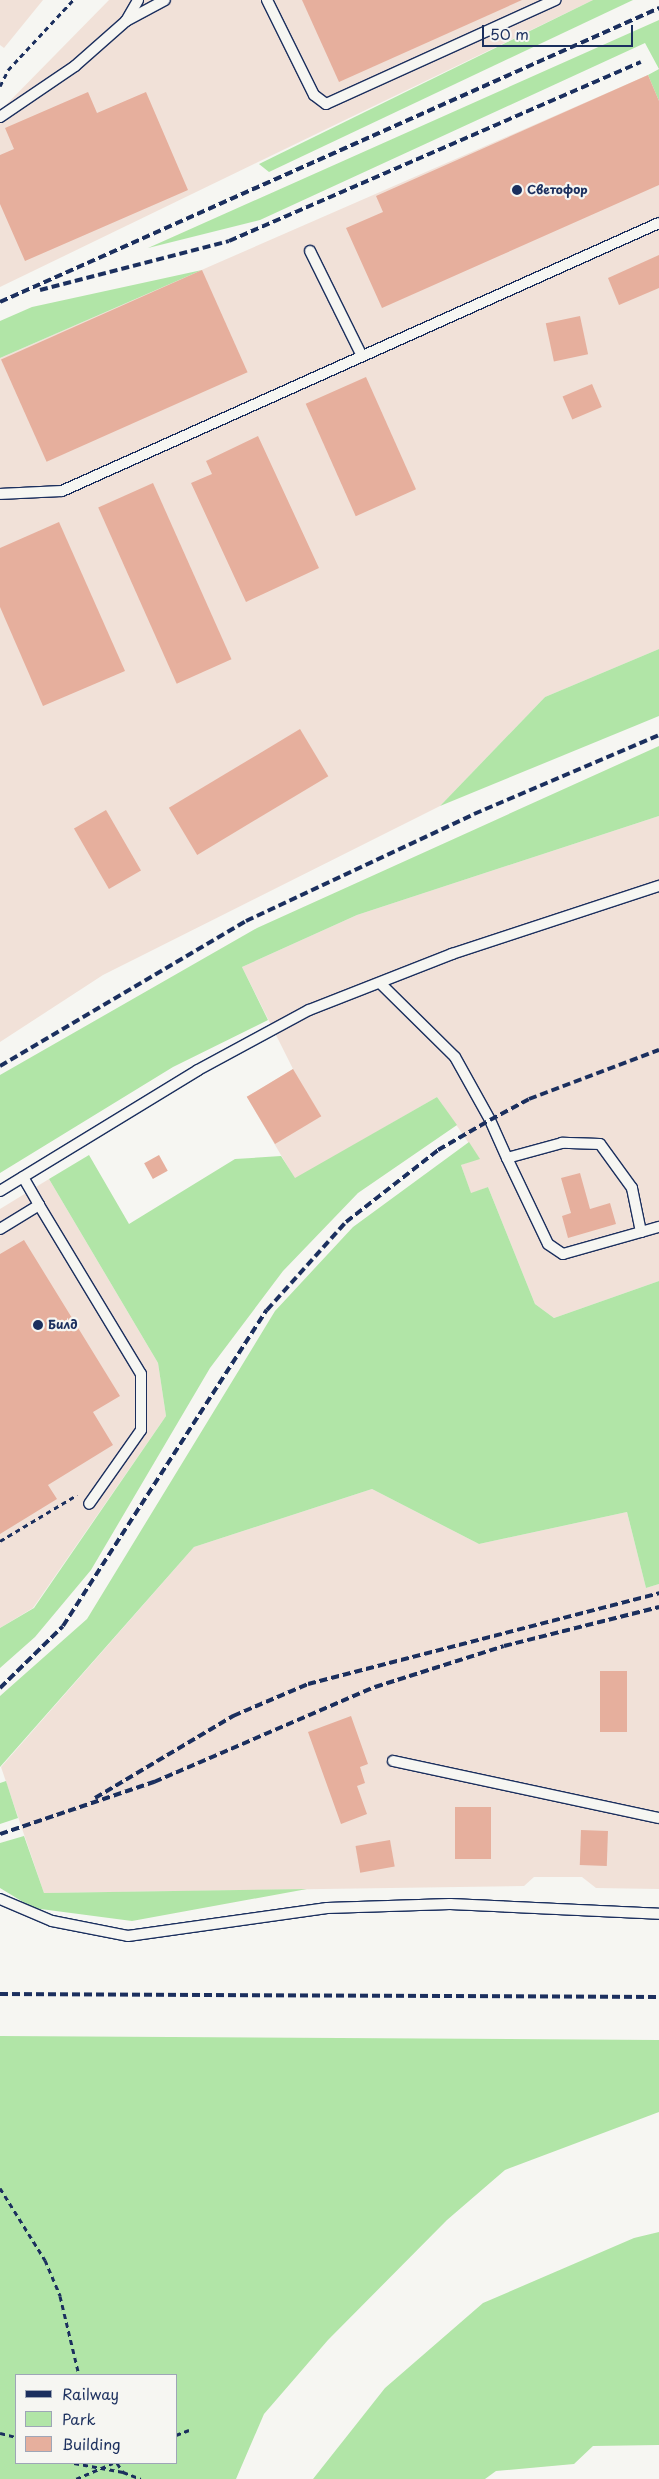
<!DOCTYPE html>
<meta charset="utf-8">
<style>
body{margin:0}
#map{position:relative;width:659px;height:2479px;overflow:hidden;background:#f6f6f2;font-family:"Playpen Sans",sans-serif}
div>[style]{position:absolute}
.built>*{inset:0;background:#f1e1d8}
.green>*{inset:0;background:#b1e5a7}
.building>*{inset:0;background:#e6af9d;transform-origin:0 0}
.path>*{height:3px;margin-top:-1.5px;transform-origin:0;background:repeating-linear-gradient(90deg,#1b2f5e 0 5px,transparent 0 9px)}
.roads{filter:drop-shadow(1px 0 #1b2f5e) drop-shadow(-1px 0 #1b2f5e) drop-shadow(0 1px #1b2f5e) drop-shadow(0 -1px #1b2f5e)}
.lane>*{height:10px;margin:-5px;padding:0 5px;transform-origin:5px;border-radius:5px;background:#f6f6f2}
.rail>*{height:4px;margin-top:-2px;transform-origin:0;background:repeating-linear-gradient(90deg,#1b2f5e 0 8px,transparent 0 12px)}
.dots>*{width:14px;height:14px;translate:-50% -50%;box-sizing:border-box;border:2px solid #f6f6f2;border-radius:50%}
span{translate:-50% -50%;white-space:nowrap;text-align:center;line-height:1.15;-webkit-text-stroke:4.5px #f6f6f2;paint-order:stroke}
.poi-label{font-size:12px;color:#1b2f5e;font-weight:700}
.left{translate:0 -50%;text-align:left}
.legend{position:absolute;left:15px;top:2374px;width:162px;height:90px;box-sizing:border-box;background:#f6f6f2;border:1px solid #9ea6b7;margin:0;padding:6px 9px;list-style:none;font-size:15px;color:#1b2f5e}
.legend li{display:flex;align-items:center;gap:10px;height:25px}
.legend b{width:25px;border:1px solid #9ea6b7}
.scale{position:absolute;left:482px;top:25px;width:151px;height:22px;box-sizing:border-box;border:2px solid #1b2f5e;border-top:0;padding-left:6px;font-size:15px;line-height:18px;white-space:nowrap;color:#1b2f5e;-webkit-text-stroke:4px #f6f6f2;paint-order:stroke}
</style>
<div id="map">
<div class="built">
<i style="clip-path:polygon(0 0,43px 0,4px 48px,0 45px)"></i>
<i style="clip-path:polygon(109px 0,593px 0,0 287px,0 111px)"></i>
<i style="clip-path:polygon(648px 75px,659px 101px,659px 649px,545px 697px,440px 806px,103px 975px,0 1042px,0 358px)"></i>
<i style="clip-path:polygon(659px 816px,659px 1281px,554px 1318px,535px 1304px,488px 1187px,471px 1194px,461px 1165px,479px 1158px,437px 1097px,295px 1179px,247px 1097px,293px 1069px,242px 967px,357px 915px)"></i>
<i style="clip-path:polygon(49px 1179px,158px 1363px,166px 1416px,33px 1608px,0 1628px,0 1209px)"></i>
<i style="clip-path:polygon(372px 1489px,479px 1544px,627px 1512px,646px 1588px,659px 1584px,659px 1889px,596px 1888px,582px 1877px,534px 1877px,524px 1886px,44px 1893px,1px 1767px,194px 1547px)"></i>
</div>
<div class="green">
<i style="clip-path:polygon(593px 0,633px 0,269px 172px,259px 164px)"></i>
<i style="clip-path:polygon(659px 20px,659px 101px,648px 75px,659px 69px,645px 43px,260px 220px,148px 248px)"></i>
<i style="clip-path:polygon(202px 270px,0 358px,0 321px,32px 307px)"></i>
<i style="clip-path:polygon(659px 649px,659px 716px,440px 806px,545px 697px)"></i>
<i style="clip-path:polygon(659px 746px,659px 816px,357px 915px,242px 967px,268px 1020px,173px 1067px,0 1173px,0 1075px,257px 928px)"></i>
<i style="clip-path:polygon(437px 1097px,457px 1125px,358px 1193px,283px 1271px,210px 1368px,91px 1570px,35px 1637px,0 1668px,0 1628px,34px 1608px,166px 1416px,158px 1363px,49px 1179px,89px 1155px,129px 1224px,235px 1159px,281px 1156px,295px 1178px)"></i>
<i style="clip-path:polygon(469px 1142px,480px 1159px,461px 1165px,471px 1193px,488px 1187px,535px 1304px,554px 1318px,659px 1281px,659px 1584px,646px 1588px,627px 1512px,479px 1544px,372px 1489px,194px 1547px,0 1767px,0 1696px,87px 1619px,275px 1311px,353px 1227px)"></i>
<i style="clip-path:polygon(6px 1781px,18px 1818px,0 1824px,0 1783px)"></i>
<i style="clip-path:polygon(24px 1836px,44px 1893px,307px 1889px,132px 1921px,33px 1908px,0 1888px,0 1843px)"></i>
<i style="clip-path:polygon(evenodd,0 2036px,659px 2040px,659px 2112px,505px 2170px,447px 2220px,328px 2340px,264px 2414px,236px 2479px,0 2479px,0 2036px,176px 2375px,176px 2463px,16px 2463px,16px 2375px,176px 2375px)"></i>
<i style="clip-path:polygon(659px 2232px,659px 2445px,593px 2446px,574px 2464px,496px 2471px,485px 2479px,313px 2479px,385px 2388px,483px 2303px,634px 2238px)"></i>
</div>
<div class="building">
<i style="clip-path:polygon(302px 0,522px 0,339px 82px)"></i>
<i style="clip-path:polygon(648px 75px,659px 101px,659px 185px,382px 308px,346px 228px,383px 212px,376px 196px)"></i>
<i style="clip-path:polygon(88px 92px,97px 113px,146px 92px,188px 190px,25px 261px,0 204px,0 155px,14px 149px,5px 128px)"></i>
<i style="clip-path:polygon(659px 255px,659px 288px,619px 305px,608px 278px)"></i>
<i style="left:202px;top:270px;width:112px;height:220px;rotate:66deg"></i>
<i style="left:580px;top:316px;width:39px;height:35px;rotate:78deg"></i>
<i style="left:366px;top:377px;width:123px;height:66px;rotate:66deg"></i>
<i style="left:592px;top:384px;width:25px;height:32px;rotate:67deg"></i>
<i style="clip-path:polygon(258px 436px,319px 568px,246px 602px,191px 483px,212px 474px,206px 461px)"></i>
<i style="left:153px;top:483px;width:193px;height:60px;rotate:66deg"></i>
<i style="clip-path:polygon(59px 522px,125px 671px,43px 706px,0 607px,0 548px)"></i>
<i style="left:300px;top:729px;width:55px;height:153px;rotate:59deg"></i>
<i style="left:106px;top:810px;width:70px;height:37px;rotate:60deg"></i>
<i style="left:293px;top:1069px;width:55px;height:54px;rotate:59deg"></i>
<i style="left:159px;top:1155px;width:18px;height:17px;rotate:61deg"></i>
<i style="clip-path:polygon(580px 1173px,590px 1209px,610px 1203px,616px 1224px,568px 1238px,562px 1216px,571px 1213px,561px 1178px)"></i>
<i style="clip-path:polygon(24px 1240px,120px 1396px,93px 1412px,113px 1445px,48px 1485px,57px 1499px,0 1534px,0 1254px)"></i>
<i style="left:600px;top:1671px;width:27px;height:61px"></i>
<i style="clip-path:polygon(351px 1716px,368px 1764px,360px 1767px,365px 1783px,357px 1786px,367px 1814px,341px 1824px,308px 1732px)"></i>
<i style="left:455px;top:1807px;width:36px;height:52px"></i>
<i style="left:581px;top:1830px;width:27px;height:35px;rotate:2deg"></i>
<i style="left:390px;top:1840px;width:27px;height:35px;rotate:80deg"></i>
</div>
<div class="path">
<i style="left:0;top:86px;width:18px;rotate:-63deg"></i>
<i style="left:8px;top:70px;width:96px;rotate:-47.1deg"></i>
<i style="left:0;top:1541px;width:90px;rotate:-30.9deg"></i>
<i style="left:0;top:2188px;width:85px;rotate:58deg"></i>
<i style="left:45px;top:2260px;width:39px;rotate:67deg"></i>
<i style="left:60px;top:2296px;width:81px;rotate:76.5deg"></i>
<i style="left:0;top:2433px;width:16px;rotate:14deg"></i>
<i style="left:176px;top:2435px;width:14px;rotate:-21deg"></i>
<i style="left:74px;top:2463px;width:50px;rotate:10.4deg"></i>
<i style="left:117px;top:2463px;width:11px;rotate:56deg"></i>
<i style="left:123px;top:2472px;width:19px;rotate:21deg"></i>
<i style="left:76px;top:2479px;width:40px;rotate:-23.4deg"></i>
</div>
<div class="roads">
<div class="lane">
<i style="left:267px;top:0;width:106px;rotate:63.7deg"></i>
<i style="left:314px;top:95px;width:15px;rotate:37deg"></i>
<i style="left:326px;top:104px;width:252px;rotate:-24.4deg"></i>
<i style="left:126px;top:21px;width:44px;rotate:-28.3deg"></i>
<i style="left:0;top:117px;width:91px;rotate:-34.2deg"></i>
<i style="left:75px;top:66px;width:68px;rotate:-41.4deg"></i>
<i style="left:126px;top:21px;width:24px;rotate:-60deg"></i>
<i style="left:310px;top:251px;width:117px;rotate:63.7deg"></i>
<i style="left:0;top:494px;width:62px;rotate:-2.8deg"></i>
<i style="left:62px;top:491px;width:654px;rotate:-24.18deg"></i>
<i style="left:380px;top:983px;width:105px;rotate:44.6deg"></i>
<i style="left:455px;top:1057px;width:72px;rotate:60.9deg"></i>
<i style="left:490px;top:1120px;width:42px;rotate:65.9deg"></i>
<i style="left:507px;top:1158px;width:95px;rotate:64.5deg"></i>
<i style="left:548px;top:1244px;width:18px;rotate:34deg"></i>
<i style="left:563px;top:1254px;width:81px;rotate:-15.8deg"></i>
<i style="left:641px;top:1232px;width:45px;rotate:-101.6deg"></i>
<i style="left:632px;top:1188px;width:54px;rotate:-126deg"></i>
<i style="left:600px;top:1144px;width:38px;rotate:-178deg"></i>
<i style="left:562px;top:1143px;width:57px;rotate:164.7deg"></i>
<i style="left:23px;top:1177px;width:32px;rotate:60deg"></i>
<i style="left:0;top:1191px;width:232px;rotate:-31.4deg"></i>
<i style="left:198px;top:1070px;width:126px;rotate:-28.4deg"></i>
<i style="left:309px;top:1010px;width:154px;rotate:-21.4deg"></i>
<i style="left:452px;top:954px;width:218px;rotate:-18.2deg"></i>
<i style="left:0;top:1229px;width:46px;rotate:-31.6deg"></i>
<i style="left:39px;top:1205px;width:197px;rotate:58.9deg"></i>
<i style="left:141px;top:1374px;width:56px;rotate:90deg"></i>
<i style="left:141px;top:1430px;width:90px;rotate:125.1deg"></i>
<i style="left:641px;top:1232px;width:19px;rotate:-16deg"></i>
<i style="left:393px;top:1761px;width:272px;rotate:12.1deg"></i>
<i style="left:0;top:1899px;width:56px;rotate:22.9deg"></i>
<i style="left:52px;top:1921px;width:77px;rotate:11.2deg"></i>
<i style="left:128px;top:1936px;width:201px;rotate:-8deg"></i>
<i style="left:327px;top:1908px;width:123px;rotate:-1.9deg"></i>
<i style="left:450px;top:1904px;width:209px;rotate:2.7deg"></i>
</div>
</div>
<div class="rail">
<i style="left:40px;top:290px;width:195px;rotate:-14.5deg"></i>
<i style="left:229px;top:241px;width:449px;rotate:-23.5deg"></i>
<i style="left:0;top:302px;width:722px;rotate:-24.04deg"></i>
<i style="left:0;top:1066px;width:286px;rotate:-30.5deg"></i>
<i style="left:246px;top:921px;width:252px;rotate:-25.1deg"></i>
<i style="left:474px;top:814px;width:201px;rotate:-23.1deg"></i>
<i style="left:0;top:1688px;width:88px;rotate:-44.5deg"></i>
<i style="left:63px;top:1626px;width:376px;rotate:-57.2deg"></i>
<i style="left:267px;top:1310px;width:118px;rotate:-48.1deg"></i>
<i style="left:346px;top:1222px;width:117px;rotate:-38deg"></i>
<i style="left:438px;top:1150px;width:60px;rotate:-30deg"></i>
<i style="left:490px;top:1120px;width:44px;rotate:-28.3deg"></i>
<i style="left:529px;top:1099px;width:139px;rotate:-20.7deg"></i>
<i style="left:95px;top:1798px;width:161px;rotate:-30.7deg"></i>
<i style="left:233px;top:1716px;width:82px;rotate:-23.1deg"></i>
<i style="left:308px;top:1684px;width:363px;rotate:-14.5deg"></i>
<i style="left:0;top:1834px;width:163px;rotate:-18.7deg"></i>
<i style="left:154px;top:1782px;width:241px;rotate:-23.3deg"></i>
<i style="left:375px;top:1687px;width:135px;rotate:-17.6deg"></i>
<i style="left:504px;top:1646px;width:160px;rotate:-14.1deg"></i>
<i style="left:0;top:1994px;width:659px;rotate:0.26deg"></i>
</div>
<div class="dots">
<i style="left:517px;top:190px;background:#1b2f5e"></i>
<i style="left:38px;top:1325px;background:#1b2f5e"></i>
</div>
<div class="poi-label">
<span class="left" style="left:527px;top:190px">Светофор</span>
<span class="left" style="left:48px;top:1325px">Билд</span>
</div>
<ul class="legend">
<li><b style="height:6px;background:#1b2f5e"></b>Railway</li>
<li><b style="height:14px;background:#b1e5a7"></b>Park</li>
<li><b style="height:14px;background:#e6af9d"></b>Building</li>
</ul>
<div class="scale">50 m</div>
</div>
